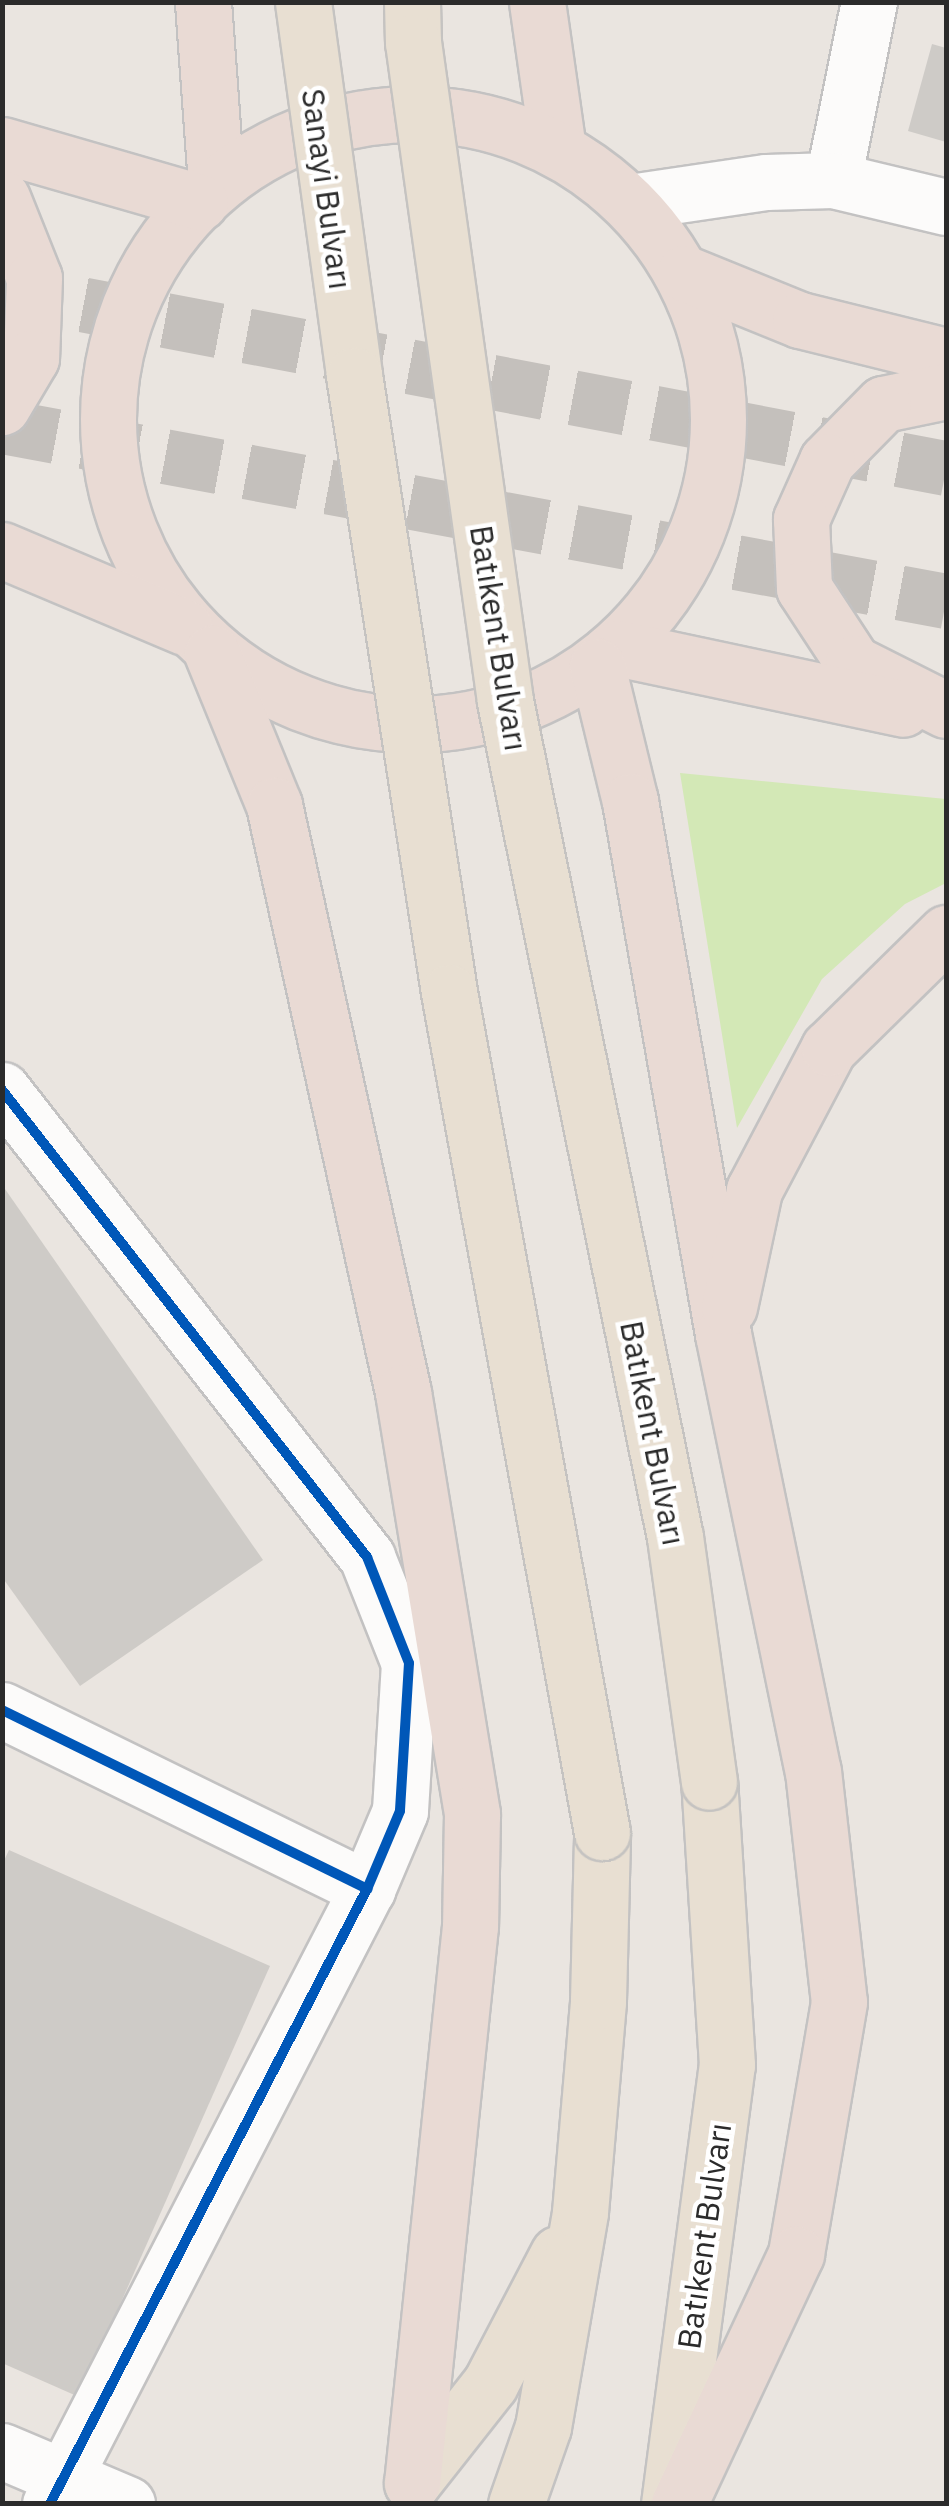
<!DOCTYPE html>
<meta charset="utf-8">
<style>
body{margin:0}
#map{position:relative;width:949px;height:2506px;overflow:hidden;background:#eae5e0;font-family:"IBM Plex Sans",sans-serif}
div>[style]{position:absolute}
.green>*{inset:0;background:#d3e8b6}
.building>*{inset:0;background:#cecbc7}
.highway-tunnel>*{height:55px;margin-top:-27.5px;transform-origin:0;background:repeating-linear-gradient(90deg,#c4c0bc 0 55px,transparent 0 83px)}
.roads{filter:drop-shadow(2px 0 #c3c2c2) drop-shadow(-2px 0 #c3c2c2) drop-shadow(0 2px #c3c2c2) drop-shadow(0 -2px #c3c2c2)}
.minor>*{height:55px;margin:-27.5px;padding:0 27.5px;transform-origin:27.5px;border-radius:27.5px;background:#fcfbfa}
.major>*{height:55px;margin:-27.5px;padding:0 27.5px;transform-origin:27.5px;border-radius:27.5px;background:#e8dfd2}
.highway>*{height:55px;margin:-27.5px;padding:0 27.5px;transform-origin:27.5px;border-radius:27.5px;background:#e9dad4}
.highway>.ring{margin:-27.5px;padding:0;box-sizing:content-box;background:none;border:55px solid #e9dad4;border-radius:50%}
.bridges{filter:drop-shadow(2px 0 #c5c3c1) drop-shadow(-2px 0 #c5c3c1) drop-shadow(0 2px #c5c3c1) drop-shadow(0 -2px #c5c3c1)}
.major-bridge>*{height:55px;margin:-27.5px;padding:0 27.5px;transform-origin:27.5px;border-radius:27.5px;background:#e8dfd2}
.cycleway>*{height:10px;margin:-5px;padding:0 5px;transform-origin:5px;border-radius:5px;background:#0057b8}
span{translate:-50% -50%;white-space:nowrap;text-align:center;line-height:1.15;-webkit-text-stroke:9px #fff;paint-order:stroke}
.street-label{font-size:32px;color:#2b2b2b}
.frame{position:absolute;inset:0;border:5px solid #2b2b2b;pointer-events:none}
</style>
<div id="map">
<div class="green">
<i style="clip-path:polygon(680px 773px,946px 799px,946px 883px,905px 904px,822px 979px,737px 1128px)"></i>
</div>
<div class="building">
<i style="clip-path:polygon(932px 44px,946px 48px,946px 142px,908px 131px)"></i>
<i style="clip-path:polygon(5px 1189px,263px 1560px,80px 1686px,2px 1577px)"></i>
<i style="clip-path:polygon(9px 1850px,270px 1966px,79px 2397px,2px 2363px,2px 1865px)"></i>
</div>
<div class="highway-tunnel">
<i style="left:2px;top:289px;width:961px;rotate:10.74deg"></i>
<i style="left:2px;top:426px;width:960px;rotate:10.5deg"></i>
</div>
<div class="roads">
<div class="minor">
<i style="left:833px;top:180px;width:182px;rotate:-78.6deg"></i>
<i style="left:630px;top:202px;width:137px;rotate:-8.4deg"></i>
<i style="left:766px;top:182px;width:67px;rotate:-1.7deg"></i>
<i style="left:833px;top:180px;width:116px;rotate:13.4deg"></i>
<i style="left:2px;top:1090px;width:593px;rotate:51.99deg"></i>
<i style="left:367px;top:1557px;width:114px;rotate:68.4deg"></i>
<i style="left:409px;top:1663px;width:148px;rotate:93.5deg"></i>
<i style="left:400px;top:1811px;width:85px;rotate:112.9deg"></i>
<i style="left:367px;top:1889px;width:692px;rotate:117.27deg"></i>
<i style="left:2px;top:1710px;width:407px;rotate:26.1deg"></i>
<i style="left:2px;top:2451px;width:136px;rotate:23deg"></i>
</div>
<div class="major">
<i style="left:412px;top:2483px;width:126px;rotate:-51.8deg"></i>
<i style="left:490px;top:2384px;width:147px;rotate:-62.4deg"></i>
<i style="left:516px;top:2504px;width:82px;rotate:-70.7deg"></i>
<i style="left:543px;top:2427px;width:218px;rotate:-80.2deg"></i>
<i style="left:580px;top:2212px;width:212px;rotate:-85.1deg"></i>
<i style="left:598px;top:2001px;width:169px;rotate:-88.6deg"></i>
<i style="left:669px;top:2504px;width:443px;rotate:-82.5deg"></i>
<i style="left:727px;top:2065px;width:284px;rotate:-93.6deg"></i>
</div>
<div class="highway">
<i style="left:203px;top:2px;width:181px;rotate:85.9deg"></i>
<i style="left:537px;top:2px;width:148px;rotate:81.9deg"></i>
<i class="ring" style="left:108px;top:114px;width:555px;height:555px"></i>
<i style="left:2px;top:145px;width:206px;rotate:16.1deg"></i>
<i style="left:2px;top:198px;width:86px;rotate:68.2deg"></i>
<i style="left:34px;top:278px;width:80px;rotate:92.1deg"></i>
<i style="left:31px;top:358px;width:57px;rotate:120.6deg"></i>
<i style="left:684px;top:273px;width:125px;rotate:22.1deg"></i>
<i style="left:800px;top:320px;width:150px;rotate:13.9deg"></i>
<i style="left:946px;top:391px;width:64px;rotate:168.3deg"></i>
<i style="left:883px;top:404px;width:80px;rotate:134.5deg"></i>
<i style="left:827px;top:461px;width:64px;rotate:114.1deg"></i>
<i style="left:801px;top:519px;width:69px;rotate:87.5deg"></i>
<i style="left:804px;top:588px;width:90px;rotate:56.8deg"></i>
<i style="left:853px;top:663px;width:104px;rotate:26.8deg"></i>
<i style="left:2px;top:550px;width:198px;rotate:22.9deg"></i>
<i style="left:617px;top:648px;width:292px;rotate:12deg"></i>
<i style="left:212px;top:653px;width:164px;rotate:67.8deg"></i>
<i style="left:274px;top:805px;width:601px;rotate:77.61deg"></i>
<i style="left:403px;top:1392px;width:428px;rotate:80.7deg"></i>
<i style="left:472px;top:1814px;width:112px;rotate:91deg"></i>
<i style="left:470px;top:1926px;width:560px;rotate:95.94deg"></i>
<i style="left:597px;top:666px;width:139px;rotate:76.3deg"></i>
<i style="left:630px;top:801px;width:541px;rotate:80.1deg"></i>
<i style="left:723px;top:1334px;width:446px;rotate:78.4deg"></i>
<i style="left:813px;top:1771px;width:232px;rotate:83.6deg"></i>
<i style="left:839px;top:2002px;width:256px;rotate:99.7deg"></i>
<i style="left:796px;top:2254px;width:276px;rotate:115.1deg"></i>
<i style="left:729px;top:1307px;width:120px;rotate:-77.9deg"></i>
<i style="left:754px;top:1190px;width:161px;rotate:-62.2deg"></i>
<i style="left:829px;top:1048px;width:164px;rotate:-44.5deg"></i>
</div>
</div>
<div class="bridges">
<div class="major-bridge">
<i style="left:303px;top:2px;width:376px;rotate:82.2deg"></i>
<i style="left:354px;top:375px;width:624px;rotate:81.25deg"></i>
<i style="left:449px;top:992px;width:854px;rotate:79.68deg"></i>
<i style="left:412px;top:2px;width:40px;rotate:88.6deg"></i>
<i style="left:413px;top:42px;width:665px;rotate:82.05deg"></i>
<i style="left:505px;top:701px;width:853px;rotate:78.51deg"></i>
<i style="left:675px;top:1537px;width:247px;rotate:82.1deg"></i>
</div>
</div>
<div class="cycleway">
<i style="left:2px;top:1090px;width:593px;rotate:51.99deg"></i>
<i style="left:367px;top:1557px;width:114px;rotate:68.4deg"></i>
<i style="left:409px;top:1663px;width:148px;rotate:93.5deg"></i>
<i style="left:400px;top:1811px;width:85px;rotate:112.9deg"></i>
<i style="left:367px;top:1889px;width:692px;rotate:117.27deg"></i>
<i style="left:2px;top:1710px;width:407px;rotate:26.1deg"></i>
</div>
<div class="street-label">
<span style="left:327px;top:189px;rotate:82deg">Sanayi Bulvarı</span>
<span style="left:499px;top:638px;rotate:81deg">Batıkent Bulvarı</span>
<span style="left:653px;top:1433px;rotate:79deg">Batıkent Bulvarı</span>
<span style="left:704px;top:2236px;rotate:-82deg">Batıkent Bulvarı</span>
</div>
<div class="frame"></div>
</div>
